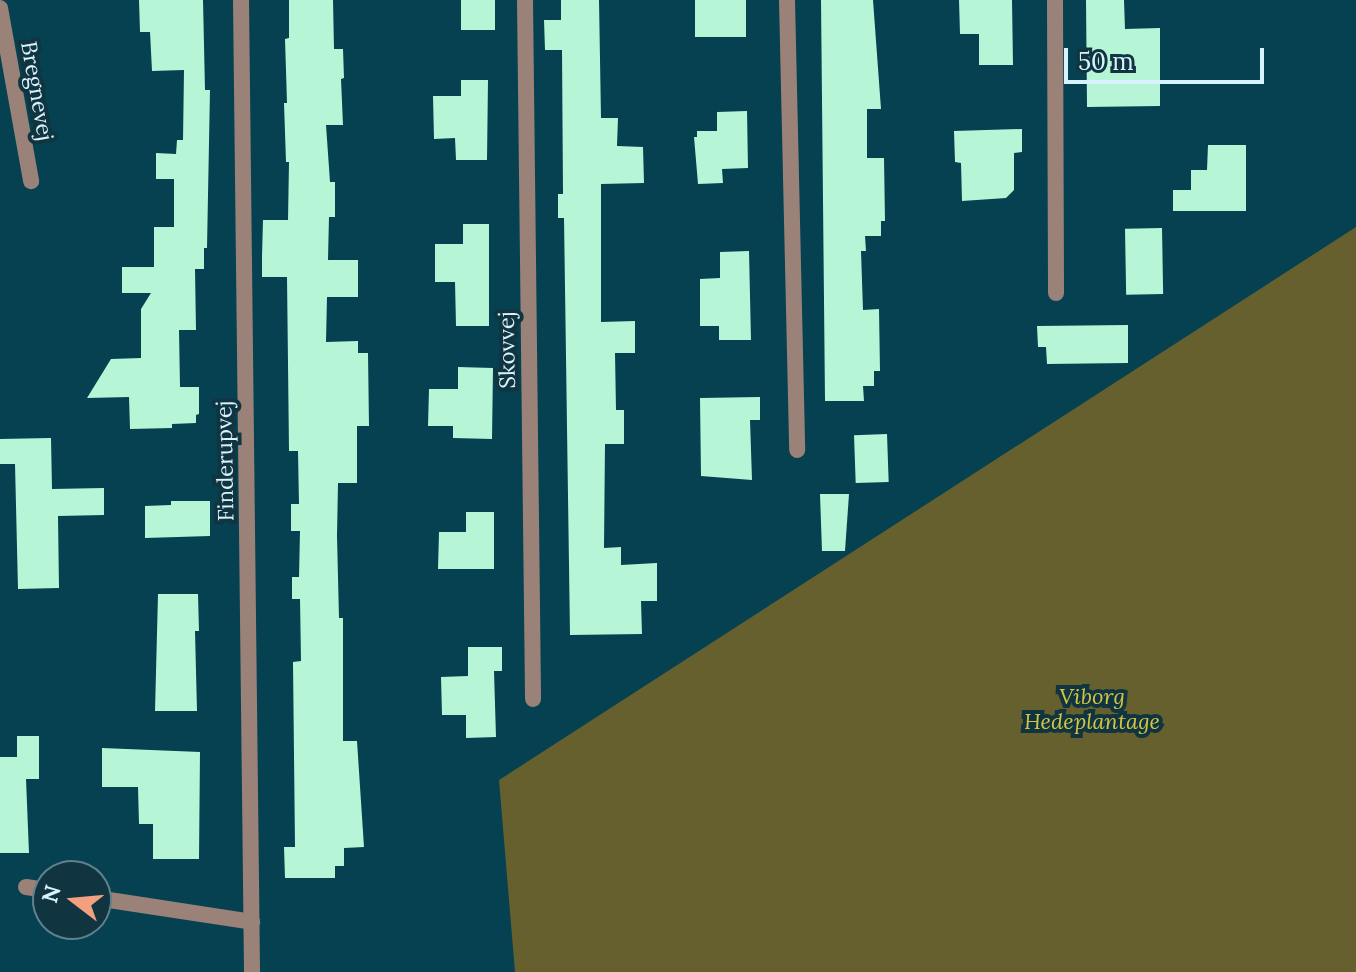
<!DOCTYPE html>
<style>
body{margin:0}
#map{position:relative;width:1356px;height:972px;overflow:hidden;background:#064151;font-family:Lora,serif}
div>[style]{position:absolute}
.green>*{inset:0;background:#65602d}
.building>*{inset:0;background:#b6f6d7;transform-origin:0 0}
.service>*{height:16px;margin:-8px;padding:0 8px;transform-origin:8px;border-radius:8px;background:#9b8278}
.minor>*{height:16px;margin:-8px;padding:0 8px;transform-origin:8px;border-radius:8px;background:#9b8278}
.tertiary>*{height:16px;margin:-8px;padding:0 8px;transform-origin:8px;border-radius:8px;background:#9b8278}
span{translate:-50% -50%;white-space:nowrap;text-align:center;line-height:1.15;-webkit-text-stroke:8px #103541;paint-order:stroke}
.street-label{font-size:22px;color:#d8f3fd}
.park-label{font-size:22px;color:#d3c542;font-style:italic}
.north{position:absolute;left:32px;top:860px;width:80px;height:80px;box-sizing:border-box;background:#103541;border:2px solid #60818c;border-radius:50%;rotate:286deg;font-size:22px;font-weight:700;line-height:32px;text-align:center;color:#d8f3fd}
.north::after{content:'';display:block;margin:auto;width:28px;height:36px;background:#f2a07f;clip-path:polygon(50% 0,100% 100%,50% 72%,0 100%)}
.scale{position:absolute;left:1064px;top:48px;width:200px;height:36px;box-sizing:border-box;border:4px solid #d8f3fd;border-top:0;padding-left:10px;font-size:24px;line-height:28px;white-space:nowrap;color:#d8f3fd;-webkit-text-stroke:6px #103541;paint-order:stroke}
</style>
<div id="map">
<div class="green">
<i style="clip-path:polygon(1356px 227px,1356px 972px,515px 972px,499px 780px)"></i>
</div>
<div class="building">
<i style="clip-path:polygon(139px 0,203px 0,205px 90px,210px 90px,207px 248px,204px 248px,204px 269px,195px 269px,196px 330px,179px 330px,180px 387px,199px 387px,199px 414px,196px 415px,196px 423px,172px 424px,172px 428px,130px 429px,129px 397px,87px 398px,111px 359px,141px 358px,141px 309px,151px 293px,122px 293px,122px 267px,154px 267px,154px 227px,174px 227px,174px 179px,156px 179px,156px 153px,176px 154px,177px 140px,183px 140px,184px 70px,152px 71px,150px 32px,140px 32px)"></i>
<i style="clip-path:polygon(289px 0,333px 0,334px 49px,343px 49px,344px 78px,341px 79px,343px 125px,326px 125px,330px 182px,335px 182px,335px 217px,329px 217px,328px 260px,358px 260px,358px 297px,327px 297px,326px 342px,358px 341px,358px 353px,368px 353px,369px 426px,357px 426px,357px 483px,338px 483px,337px 536px,339px 618px,343px 618px,343px 741px,357px 741px,364px 847px,344px 848px,344px 866px,335px 866px,335px 878px,285px 878px,284px 847px,295px 847px,293px 662px,301px 661px,300px 599px,292px 599px,292px 577px,299px 577px,300px 531px,291px 531px,291px 504px,299px 504px,298px 451px,289px 451px,287px 277px,262px 277px,262px 256px,263px 220px,288px 220px,289px 162px,286px 162px,284px 103px,287px 103px,285px 39px,289px 38px)"></i>
<i style="left:461px;top:0;width:34px;height:30px"></i>
<i style="clip-path:polygon(561px 0,599px 0,601px 118px,618px 118px,617px 146px,643px 147px,644px 183px,601px 184px,601px 322px,635px 321px,635px 353px,615px 353px,616px 410px,624px 410px,624px 444px,605px 444px,604px 548px,621px 547px,621px 565px,657px 563px,657px 601px,641px 601px,642px 634px,570px 635px,564px 218px,558px 218px,558px 194px,563px 194px,562px 50px,545px 50px,544px 20px,561px 20px)"></i>
<i style="left:695px;top:0;width:51px;height:37px"></i>
<i style="clip-path:polygon(821px 0,873px 0,881px 109px,867px 109px,867px 158px,884px 158px,885px 221px,881px 221px,881px 236px,865px 236px,866px 251px,861px 251px,863px 310px,879px 309px,880px 371px,874px 371px,874px 386px,863px 386px,864px 401px,825px 401px)"></i>
<i style="clip-path:polygon(959px 0,1012px 0,1013px 65px,979px 65px,979px 34px,960px 34px)"></i>
<i style="clip-path:polygon(1086px 0,1124px 0,1125px 29px,1160px 28px,1160px 106px,1087px 107px)"></i>
<i style="clip-path:polygon(461px 80px,488px 80px,487px 160px,456px 160px,455px 138px,434px 139px,433px 96px,461px 96px)"></i>
<i style="clip-path:polygon(747px 111px,748px 168px,722px 169px,723px 183px,698px 184px,694px 137px,697px 137px,697px 131px,717px 131px,717px 112px)"></i>
<i style="clip-path:polygon(1022px 129px,1022px 152px,1014px 153px,1014px 190px,1006px 198px,962px 201px,961px 163px,955px 162px,954px 131px)"></i>
<i style="clip-path:polygon(1208px 145px,1246px 145px,1246px 211px,1173px 211px,1173px 190px,1191px 190px,1191px 170px,1207px 170px)"></i>
<i style="clip-path:polygon(463px 224px,489px 224px,489px 326px,456px 326px,455px 282px,435px 282px,435px 244px,463px 244px)"></i>
<i style="left:1162px;top:228px;width:66px;height:37px;rotate:89deg"></i>
<i style="clip-path:polygon(749px 251px,751px 340px,719px 340px,719px 326px,700px 326px,700px 279px,720px 278px,720px 252px)"></i>
<i style="clip-path:polygon(1128px 325px,1128px 363px,1047px 364px,1046px 347px,1038px 347px,1037px 326px)"></i>
<i style="clip-path:polygon(458px 367px,493px 368px,492px 439px,453px 438px,453px 426px,428px 426px,429px 389px,458px 389px)"></i>
<i style="clip-path:polygon(760px 397px,760px 420px,750px 420px,752px 480px,701px 476px,700px 398px)"></i>
<i style="left:887px;top:434px;width:48px;height:33px;rotate:88deg"></i>
<i style="clip-path:polygon(51px 438px,52px 489px,104px 488px,104px 515px,58px 516px,59px 588px,18px 589px,15px 464px,0 464px,0 439px)"></i>
<i style="clip-path:polygon(820px 494px,849px 494px,845px 551px,822px 551px)"></i>
<i style="clip-path:polygon(171px 501px,210px 501px,210px 536px,145px 538px,145px 506px,171px 505px)"></i>
<i style="clip-path:polygon(466px 512px,494px 512px,494px 569px,438px 569px,439px 532px,466px 532px)"></i>
<i style="clip-path:polygon(158px 594px,198px 594px,199px 631px,195px 631px,197px 711px,155px 711px)"></i>
<i style="clip-path:polygon(468px 647px,502px 647px,502px 671px,494px 671px,496px 737px,466px 738px,466px 715px,442px 715px,441px 677px,468px 676px)"></i>
<i style="clip-path:polygon(17px 736px,39px 736px,39px 779px,26px 779px,29px 853px,0 853px,0 757px,17px 757px)"></i>
<i style="clip-path:polygon(102px 748px,200px 752px,199px 859px,153px 859px,153px 824px,139px 824px,138px 787px,102px 787px)"></i>
</div>
<div class="service">
<i style="left:26px;top:887px;width:22px;rotate:8deg"></i>
<i style="left:96px;top:898px;width:158px;rotate:8.7deg"></i>
</div>
<div class="minor">
<i style="left:525px;top:0;width:699px;rotate:89.34deg"></i>
<i style="left:787px;top:0;width:450px;rotate:88.7deg"></i>
<i style="left:1055px;top:0;width:293px;rotate:89.8deg"></i>
<i style="left:0;top:8px;width:176px;rotate:79.8deg"></i>
</div>
<div class="tertiary">
<i style="left:241px;top:0;width:972px;rotate:89.35deg"></i>
</div>
<div class="street-label">
<span style="left:37px;top:91px;rotate:80deg">Bregnevej</span>
<span style="left:507px;top:350px;rotate:-91deg">Skovvej</span>
<span style="left:225px;top:461px;rotate:-91deg">Finderupvej</span>
</div>
<div class="park-label">
<span style="left:1092px;top:709px">Viborg<br>Hedeplantage</span>
</div>
<div class="north">N</div>
<div class="scale">50 m</div>
</div>
